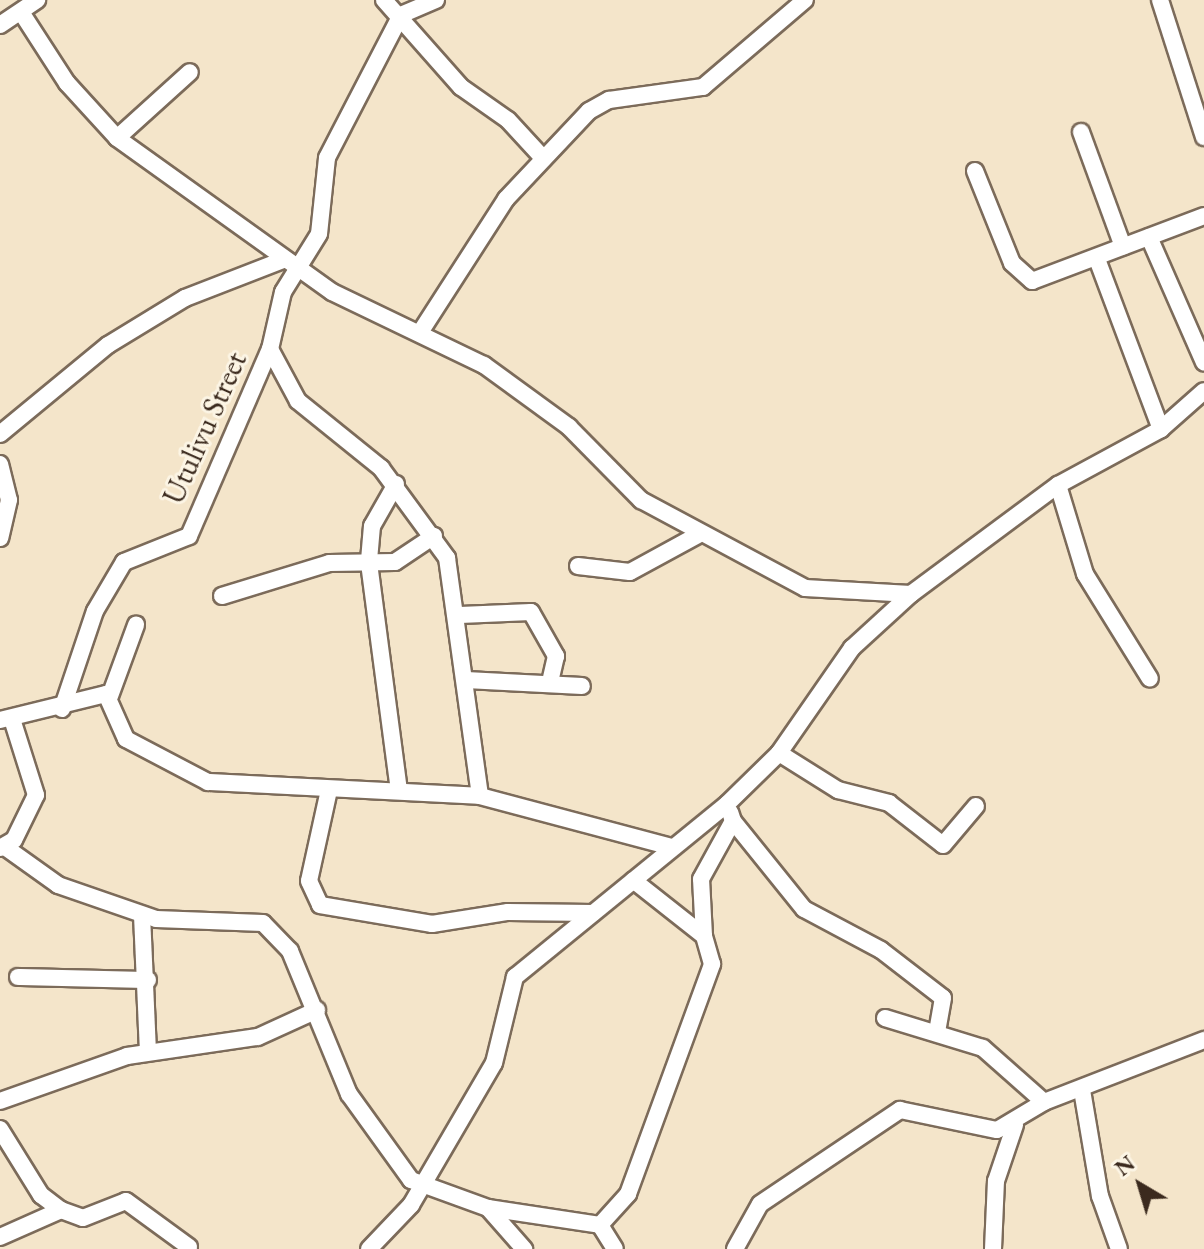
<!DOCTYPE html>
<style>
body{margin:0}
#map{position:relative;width:1204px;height:1249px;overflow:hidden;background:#f4e5ca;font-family:"EB Garamond",serif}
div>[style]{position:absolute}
.roads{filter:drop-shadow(2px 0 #7c6b5a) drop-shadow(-2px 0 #7c6b5a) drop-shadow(0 2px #7c6b5a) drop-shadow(0 -2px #7c6b5a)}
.minor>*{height:16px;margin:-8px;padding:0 8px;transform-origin:8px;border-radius:8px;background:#fff}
span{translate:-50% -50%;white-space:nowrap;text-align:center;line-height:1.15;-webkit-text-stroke:6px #fcf5e5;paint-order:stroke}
.street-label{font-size:30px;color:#3b2a1e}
.north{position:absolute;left:1100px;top:1145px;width:80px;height:80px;-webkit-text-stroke:6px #fcf5e5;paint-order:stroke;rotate:322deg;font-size:22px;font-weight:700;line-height:32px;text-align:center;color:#3b2a1e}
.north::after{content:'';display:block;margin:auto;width:28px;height:36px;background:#3b2a1e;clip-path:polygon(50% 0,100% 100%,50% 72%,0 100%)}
</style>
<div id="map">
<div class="roads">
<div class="minor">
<i style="left:384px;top:0;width:116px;rotate:48.5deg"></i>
<i style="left:461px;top:87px;width:57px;rotate:35.1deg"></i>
<i style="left:508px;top:120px;width:52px;rotate:47.4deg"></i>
<i style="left:436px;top:0;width:38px;rotate:157deg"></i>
<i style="left:401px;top:15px;width:161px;rotate:117.4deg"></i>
<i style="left:327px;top:158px;width:76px;rotate:96deg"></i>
<i style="left:319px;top:234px;width:68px;rotate:121.8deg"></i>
<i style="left:283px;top:292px;width:58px;rotate:102.8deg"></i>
<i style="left:270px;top:349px;width:59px;rotate:61.7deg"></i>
<i style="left:298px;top:401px;width:107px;rotate:38.9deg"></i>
<i style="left:381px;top:468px;width:112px;rotate:53.7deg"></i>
<i style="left:447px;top:558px;width:240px;rotate:82.1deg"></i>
<i style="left:1160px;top:0;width:144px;rotate:72.2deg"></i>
<i style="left:21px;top:12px;width:85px;rotate:57.1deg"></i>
<i style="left:67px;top:83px;width:74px;rotate:47.7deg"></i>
<i style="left:117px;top:138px;width:264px;rotate:35.6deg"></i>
<i style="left:332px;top:292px;width:169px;rotate:25.7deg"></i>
<i style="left:484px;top:365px;width:105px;rotate:36.1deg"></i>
<i style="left:569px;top:427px;width:103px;rotate:45.4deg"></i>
<i style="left:641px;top:500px;width:186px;rotate:28.2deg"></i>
<i style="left:805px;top:588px;width:106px;rotate:3.2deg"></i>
<i style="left:0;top:25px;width:45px;rotate:-34deg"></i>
<i style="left:1081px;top:132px;width:122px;rotate:69.9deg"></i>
<i style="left:117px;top:138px;width:98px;rotate:-42.1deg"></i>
<i style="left:975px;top:171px;width:99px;rotate:68.1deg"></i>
<i style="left:1012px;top:263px;width:27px;rotate:42deg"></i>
<i style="left:1032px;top:281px;width:184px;rotate:-20.7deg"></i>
<i style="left:1149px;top:237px;width:137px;rotate:66.3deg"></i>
<i style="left:1097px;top:259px;width:182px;rotate:69.4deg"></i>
<i style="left:421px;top:331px;width:157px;rotate:-57.2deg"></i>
<i style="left:506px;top:199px;width:121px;rotate:-46.7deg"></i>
<i style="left:589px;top:111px;width:23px;rotate:-29deg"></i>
<i style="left:609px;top:100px;width:95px;rotate:-7.9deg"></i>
<i style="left:703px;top:87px;width:134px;rotate:-40.5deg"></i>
<i style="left:0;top:434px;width:140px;rotate:-39.5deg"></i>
<i style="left:108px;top:345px;width:90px;rotate:-31.4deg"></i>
<i style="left:185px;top:298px;width:105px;rotate:-21.2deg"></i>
<i style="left:0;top:464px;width:37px;rotate:76deg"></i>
<i style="left:9px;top:500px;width:39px;rotate:103deg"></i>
<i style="left:396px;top:484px;width:48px;rotate:119.7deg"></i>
<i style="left:372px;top:526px;width:37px;rotate:95deg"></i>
<i style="left:369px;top:563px;width:230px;rotate:82.5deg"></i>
<i style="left:1058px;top:485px;width:93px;rotate:73.1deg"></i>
<i style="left:1085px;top:574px;width:123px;rotate:58.2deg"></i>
<i style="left:578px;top:566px;width:52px;rotate:6.6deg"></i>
<i style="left:630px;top:572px;width:77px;rotate:-28.6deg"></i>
<i style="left:222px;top:596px;width:112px;rotate:-17.1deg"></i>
<i style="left:329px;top:563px;width:66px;rotate:-0.9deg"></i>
<i style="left:395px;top:562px;width:47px;rotate:-33.7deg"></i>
<i style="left:460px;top:615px;width:71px;rotate:-2.4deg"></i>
<i style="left:531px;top:612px;width:51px;rotate:60.4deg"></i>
<i style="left:556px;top:656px;width:28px;rotate:103deg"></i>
<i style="left:466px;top:680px;width:116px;rotate:3deg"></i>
<i style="left:110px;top:696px;width:76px;rotate:-69.9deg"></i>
<i style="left:62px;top:709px;width:103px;rotate:-71.4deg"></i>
<i style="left:95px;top:611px;width:57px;rotate:-59.4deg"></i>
<i style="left:124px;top:562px;width:70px;rotate:-21.8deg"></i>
<i style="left:189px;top:536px;width:204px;rotate:-66.6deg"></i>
<i style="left:0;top:720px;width:109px;rotate:-13.8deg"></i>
<i style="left:106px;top:694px;width:49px;rotate:66deg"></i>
<i style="left:126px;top:739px;width:93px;rotate:27.7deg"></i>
<i style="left:208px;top:782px;width:272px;rotate:2.9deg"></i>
<i style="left:480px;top:796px;width:199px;rotate:14.9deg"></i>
<i style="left:779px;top:753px;width:70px;rotate:32.1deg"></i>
<i style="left:838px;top:790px;width:53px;rotate:14.3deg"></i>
<i style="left:889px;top:803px;width:68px;rotate:37.9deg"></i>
<i style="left:943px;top:845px;width:51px;rotate:-49.8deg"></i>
<i style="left:329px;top:790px;width:93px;rotate:102.4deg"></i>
<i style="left:309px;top:881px;width:26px;rotate:65deg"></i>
<i style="left:320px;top:905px;width:114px;rotate:9.6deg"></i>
<i style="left:432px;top:924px;width:77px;rotate:-9deg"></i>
<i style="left:508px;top:912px;width:85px;rotate:0.7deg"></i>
<i style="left:733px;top:821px;width:113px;rotate:51.1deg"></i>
<i style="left:804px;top:909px;width:87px;rotate:28deg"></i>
<i style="left:881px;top:950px;width:78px;rotate:37.7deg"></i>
<i style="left:943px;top:998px;width:35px;rotate:100deg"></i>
<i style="left:5px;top:847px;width:65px;rotate:35.6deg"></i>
<i style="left:58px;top:885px;width:104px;rotate:19.1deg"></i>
<i style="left:156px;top:919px;width:107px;rotate:2.1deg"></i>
<i style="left:263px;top:923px;width:39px;rotate:46deg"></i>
<i style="left:290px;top:951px;width:155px;rotate:67.6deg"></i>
<i style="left:349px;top:1094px;width:106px;rotate:54.2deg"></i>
<i style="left:411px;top:1180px;width:82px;rotate:20deg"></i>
<i style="left:488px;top:1208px;width:113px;rotate:8.6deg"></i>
<i style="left:600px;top:1225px;width:42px;rotate:-47.9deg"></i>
<i style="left:628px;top:1194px;width:245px;rotate:-69.9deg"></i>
<i style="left:712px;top:964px;width:29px;rotate:-106deg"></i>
<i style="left:704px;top:936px;width:90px;rotate:-141.7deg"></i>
<i style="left:0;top:848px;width:16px;rotate:-30deg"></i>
<i style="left:14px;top:840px;width:50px;rotate:-63.9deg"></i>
<i style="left:36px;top:795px;width:77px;rotate:-107.5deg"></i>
<i style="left:142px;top:915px;width:137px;rotate:87.5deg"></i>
<i style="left:704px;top:936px;width:57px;rotate:-93deg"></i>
<i style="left:701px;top:879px;width:66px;rotate:-61.1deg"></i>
<i style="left:733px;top:821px;width:9px;rotate:-108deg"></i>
<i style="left:18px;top:977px;width:130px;rotate:1.3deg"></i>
<i style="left:885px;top:1018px;width:102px;rotate:17deg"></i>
<i style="left:983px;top:1048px;width:81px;rotate:41.5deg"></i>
<i style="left:1082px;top:1090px;width:108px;rotate:80.4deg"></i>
<i style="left:1100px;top:1196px;width:56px;rotate:70.3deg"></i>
<i style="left:0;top:1101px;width:135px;rotate:-19.5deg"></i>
<i style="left:127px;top:1056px;width:132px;rotate:-8.3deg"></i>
<i style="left:258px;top:1037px;width:65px;rotate:-24.6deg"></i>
<i style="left:0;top:1129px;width:78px;rotate:58.2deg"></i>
<i style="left:41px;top:1195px;width:25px;rotate:37deg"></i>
<i style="left:488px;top:1208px;width:55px;rotate:48.7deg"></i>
<i style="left:600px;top:1225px;width:28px;rotate:58deg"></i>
<i style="left:0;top:1237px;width:67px;rotate:-23.9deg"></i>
<i style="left:61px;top:1210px;width:23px;rotate:20deg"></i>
<i style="left:83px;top:1218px;width:46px;rotate:-21.6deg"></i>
<i style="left:126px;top:1201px;width:78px;rotate:36.1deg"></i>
<i style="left:369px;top:1249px;width:61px;rotate:-46.3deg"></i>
<i style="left:411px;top:1205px;width:164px;rotate:-59.7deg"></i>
<i style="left:494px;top:1063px;width:89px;rotate:-76.3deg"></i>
<i style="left:515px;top:977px;width:274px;rotate:-39.2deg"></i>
<i style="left:727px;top:804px;width:73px;rotate:-44.4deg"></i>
<i style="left:779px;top:753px;width:128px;rotate:-55.2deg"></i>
<i style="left:852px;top:648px;width:80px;rotate:-42.5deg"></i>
<i style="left:911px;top:594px;width:183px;rotate:-36.6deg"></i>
<i style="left:1058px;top:485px;width:117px;rotate:-28.5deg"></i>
<i style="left:1161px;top:429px;width:57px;rotate:-41.5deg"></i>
<i style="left:735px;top:1249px;width:51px;rotate:-60.9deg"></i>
<i style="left:760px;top:1204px;width:169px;rotate:-33.9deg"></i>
<i style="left:900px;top:1110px;width:99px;rotate:11.7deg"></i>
<i style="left:997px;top:1130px;width:55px;rotate:-30.8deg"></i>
<i style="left:1044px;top:1102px;width:172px;rotate:-21.2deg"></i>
<i style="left:993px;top:1249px;width:68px;rotate:-87.5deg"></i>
<i style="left:996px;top:1181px;width:59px;rotate:-71.3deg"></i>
</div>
</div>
<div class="street-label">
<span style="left:205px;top:428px;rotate:-66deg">Utulivu Street</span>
</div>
<div class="north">N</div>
</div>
